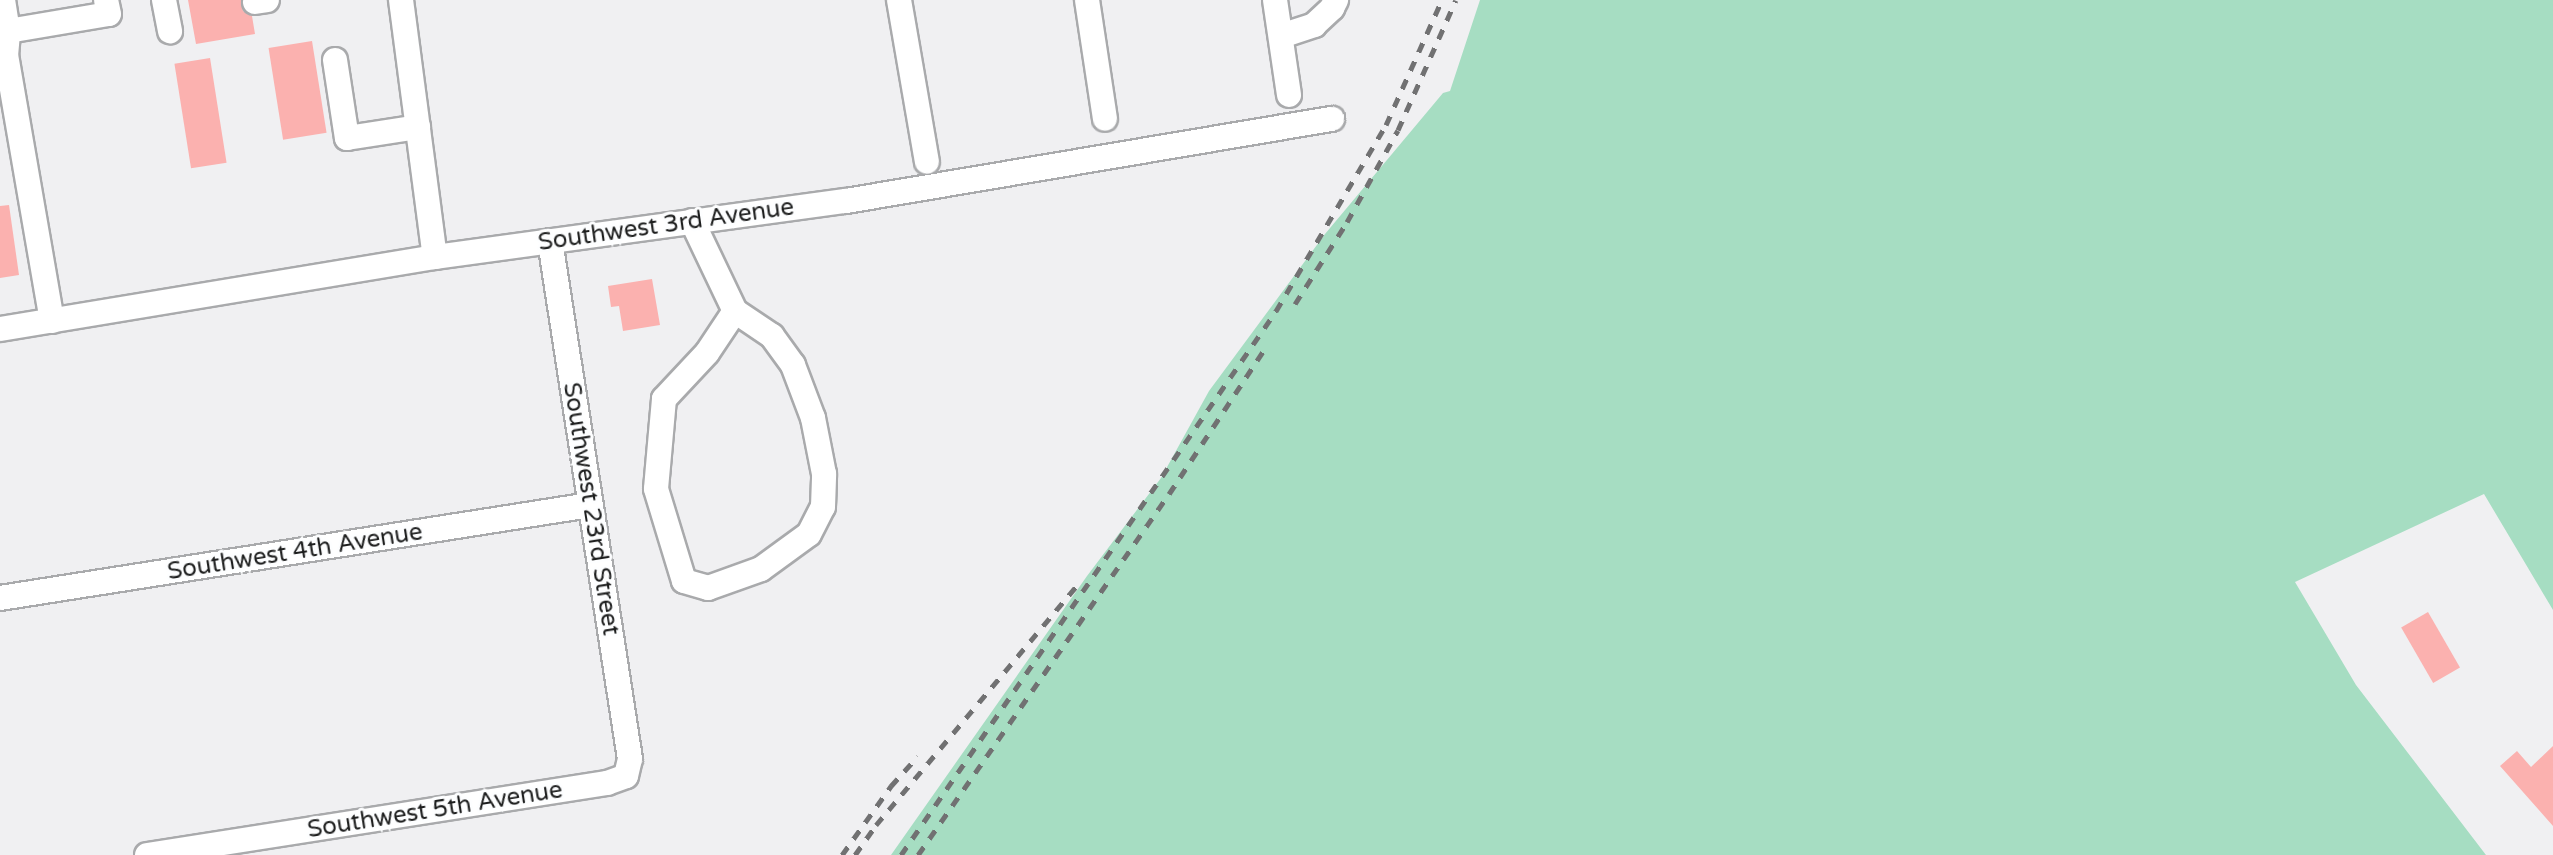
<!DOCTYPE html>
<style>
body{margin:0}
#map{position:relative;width:2553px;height:855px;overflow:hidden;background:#f0f0f2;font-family:"Varela Round",sans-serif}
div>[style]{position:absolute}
.green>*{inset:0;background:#a6ddc2}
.building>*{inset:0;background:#fbb1af;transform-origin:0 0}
.roads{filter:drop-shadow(2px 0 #a9aaac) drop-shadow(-2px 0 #a9aaac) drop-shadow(0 2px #a9aaac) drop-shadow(0 -2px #a9aaac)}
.minor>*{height:24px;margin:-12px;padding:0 12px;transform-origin:12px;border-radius:12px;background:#fff}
.rail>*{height:5px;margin-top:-2.5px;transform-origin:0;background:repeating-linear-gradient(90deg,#717172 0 10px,transparent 0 20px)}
span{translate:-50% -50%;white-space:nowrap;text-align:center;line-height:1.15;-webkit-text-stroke:6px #fdfeff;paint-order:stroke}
.street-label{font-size:24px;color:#1d1e1e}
</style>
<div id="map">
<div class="green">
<i style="clip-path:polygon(1480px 0,2553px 0,2553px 610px,2484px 494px,2295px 582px,2356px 685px,2486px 855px,891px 855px,1087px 576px,1161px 478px,1209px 391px,1325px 234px,1443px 93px,1450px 91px)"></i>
</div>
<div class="building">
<i style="clip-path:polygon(188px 0,241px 0,243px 11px,252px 16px,255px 34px,196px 44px)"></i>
<i style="left:312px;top:41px;width:93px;height:44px;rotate:81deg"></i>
<i style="left:210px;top:58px;width:106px;height:36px;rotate:81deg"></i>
<i style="clip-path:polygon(9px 205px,19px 275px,0 278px,0 206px)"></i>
<i style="clip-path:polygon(652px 279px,660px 325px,623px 331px,619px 306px,611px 307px,608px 286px)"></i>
<i style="left:2428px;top:612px;width:64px;height:31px;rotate:60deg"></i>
<i style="clip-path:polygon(2553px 746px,2553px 826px,2500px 766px,2517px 751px,2531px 767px)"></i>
</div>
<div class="roads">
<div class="minor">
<i style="left:3px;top:0;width:31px;rotate:81deg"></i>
<i style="left:164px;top:0;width:32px;rotate:79deg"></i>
<i style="left:401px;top:0;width:259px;rotate:82.5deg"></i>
<i style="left:899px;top:0;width:164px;rotate:80.2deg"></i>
<i style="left:1087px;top:0;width:120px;rotate:81.4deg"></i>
<i style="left:1275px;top:0;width:96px;rotate:81.6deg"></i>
<i style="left:255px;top:2px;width:12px;rotate:-9deg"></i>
<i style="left:1281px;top:36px;width:35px;rotate:-18deg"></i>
<i style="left:1314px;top:25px;width:25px;rotate:-43deg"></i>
<i style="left:1332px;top:8px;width:9px;rotate:-63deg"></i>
<i style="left:335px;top:60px;width:79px;rotate:81.3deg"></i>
<i style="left:347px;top:138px;width:72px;rotate:-8.8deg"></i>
<i style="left:692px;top:221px;width:100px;rotate:64.5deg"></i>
<i style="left:735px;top:311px;width:50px;rotate:123.7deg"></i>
<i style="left:707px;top:353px;width:63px;rotate:133.1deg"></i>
<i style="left:664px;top:399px;width:90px;rotate:95.1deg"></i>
<i style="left:656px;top:489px;width:96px;rotate:73.1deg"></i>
<i style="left:684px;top:581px;width:25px;rotate:16deg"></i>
<i style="left:708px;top:588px;width:56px;rotate:-19.7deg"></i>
<i style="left:761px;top:569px;width:59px;rotate:-36.1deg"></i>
<i style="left:809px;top:534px;width:30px;rotate:-63deg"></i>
<i style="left:823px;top:507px;width:33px;rotate:-88deg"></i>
<i style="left:824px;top:474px;width:57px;rotate:-101.1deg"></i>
<i style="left:813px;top:418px;width:57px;rotate:-110.7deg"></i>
<i style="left:793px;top:365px;width:36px;rotate:-126deg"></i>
<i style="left:772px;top:336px;width:45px;rotate:-146deg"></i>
<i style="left:52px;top:321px;width:269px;rotate:-99.8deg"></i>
<i style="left:6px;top:56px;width:25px;rotate:-85deg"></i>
<i style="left:8px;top:31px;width:102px;rotate:-9.6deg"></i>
<i style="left:109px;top:14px;width:14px;rotate:-102deg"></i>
<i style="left:0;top:329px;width:441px;rotate:-9.4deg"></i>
<i style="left:435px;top:257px;width:415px;rotate:-7.8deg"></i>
<i style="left:846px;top:201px;width:493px;rotate:-9.6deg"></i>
<i style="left:0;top:598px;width:597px;rotate:-8.96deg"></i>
<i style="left:147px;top:855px;width:466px;rotate:-8.9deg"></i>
<i style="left:607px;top:783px;width:20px;rotate:-20deg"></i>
<i style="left:626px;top:776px;width:17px;rotate:-77deg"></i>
<i style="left:630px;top:759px;width:524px;rotate:-98.78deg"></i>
</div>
</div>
<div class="rail">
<i style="left:1295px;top:304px;width:97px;rotate:-57.6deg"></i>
<i style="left:1347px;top:222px;width:105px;rotate:-61deg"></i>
<i style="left:1398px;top:130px;width:142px;rotate:-66deg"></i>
<i style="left:842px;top:855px;width:85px;rotate:-54.6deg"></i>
<i style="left:891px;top:786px;width:40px;rotate:-48deg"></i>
<i style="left:855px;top:855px;width:37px;rotate:-55deg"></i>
<i style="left:876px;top:825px;width:316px;rotate:-50deg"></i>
<i style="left:901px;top:855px;width:661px;rotate:-55.42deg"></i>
<i style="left:1276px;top:311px;width:216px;rotate:-59.4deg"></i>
<i style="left:1386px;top:125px;width:137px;rotate:-65.9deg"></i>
<i style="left:918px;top:855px;width:440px;rotate:-55.2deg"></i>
<i style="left:1169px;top:494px;width:173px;rotate:-56.6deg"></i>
</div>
<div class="street-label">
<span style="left:666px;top:225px;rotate:-8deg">Southwest 3rd Avenue</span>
<span style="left:591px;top:509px;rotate:81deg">Southwest 23rd Street</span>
<span style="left:295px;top:552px;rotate:-9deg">Southwest 4th Avenue</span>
<span style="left:435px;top:810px;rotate:-9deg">Southwest 5th Avenue</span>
</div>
</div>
